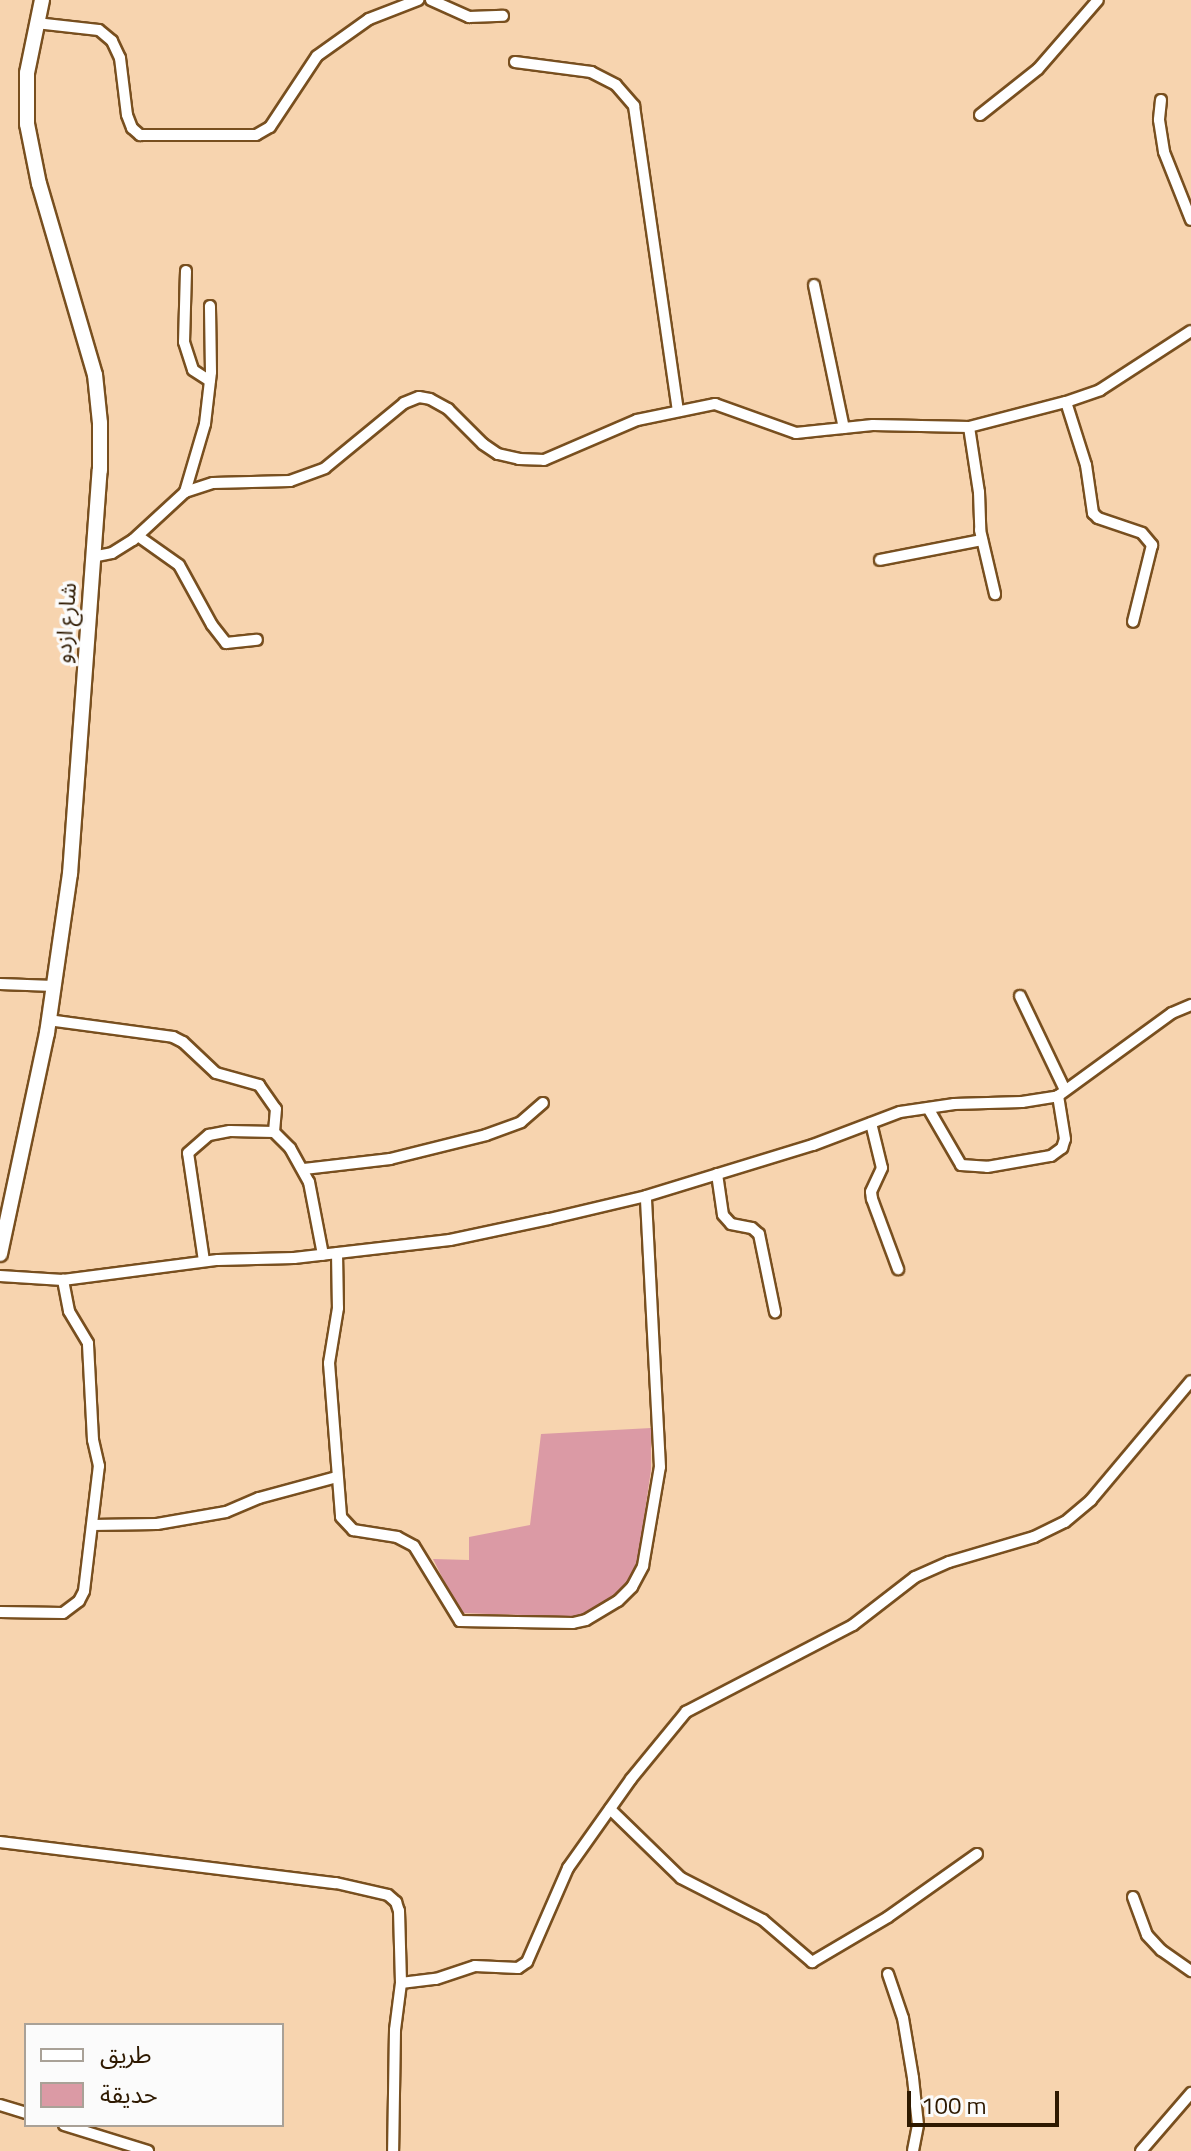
<!DOCTYPE html>
<meta charset="utf-8">
<style>
body{margin:0}
#map{position:relative;width:1191px;height:2151px;overflow:hidden;background:#f7d4af;font-family:"Titillium Web","Noto Sans Arabic",sans-serif}
div>[style]{position:absolute}
.green>*{inset:0;background:#db9aa5}
.roads{filter:drop-shadow(2px 0 #784f1f) drop-shadow(-2px 0 #784f1f) drop-shadow(0 2px #784f1f) drop-shadow(0 -2px #784f1f)}
.street>*{height:10px;margin:-5px;padding:0 5px;transform-origin:5px;border-radius:5px;background:#fff}
.secondary>*{height:14px;margin:-7px;padding:0 7px;transform-origin:7px;border-radius:7px;background:#fff}
span{translate:-50% -50%;white-space:nowrap;text-align:center;line-height:1.15;-webkit-text-stroke:7px #fbfbfb;paint-order:stroke}
.street-label{font-size:22px;color:#2e1900}
.legend{position:absolute;left:24px;top:2023px;width:260px;height:104px;box-sizing:border-box;background:#fbfbfb;border:2px solid #a9a197;margin:0;padding:10px 14px;list-style:none;font-size:24px;color:#2e1900}
.legend li{display:flex;align-items:center;gap:16px;height:40px}
.legend b{width:40px;border:2px solid #a9a197}
.scale{position:absolute;left:907px;top:2091px;width:152px;height:36px;box-sizing:border-box;border:4px solid #2e1900;border-top:0;padding-left:10px;font-size:24px;line-height:28px;white-space:nowrap;color:#2e1900;-webkit-text-stroke:6px #fbfbfb;paint-order:stroke}
</style>
<div id="map">
<div class="green">
<i style="clip-path:polygon(651px 1428px,651px 1470px,637px 1566px,630px 1580px,612px 1598px,581px 1617px,460px 1613px,433px 1559px,469px 1560px,469px 1537px,530px 1525px,541px 1434px)"></i>
</div>
<div class="roads">
<div class="street">
<i style="left:431px;top:0;width:42px;rotate:24.1deg"></i>
<i style="left:469px;top:17px;width:34px;rotate:-2deg"></i>
<i style="left:36px;top:23px;width:63px;rotate:6.3deg"></i>
<i style="left:99px;top:30px;width:17px;rotate:40deg"></i>
<i style="left:112px;top:41px;width:19px;rotate:65deg"></i>
<i style="left:120px;top:58px;width:57px;rotate:83deg"></i>
<i style="left:127px;top:115px;width:14px;rotate:69deg"></i>
<i style="left:132px;top:128px;width:11px;rotate:41deg"></i>
<i style="left:140px;top:135px;width:116px"></i>
<i style="left:256px;top:135px;width:16px;rotate:-30deg"></i>
<i style="left:270px;top:127px;width:85px;rotate:-56.5deg"></i>
<i style="left:317px;top:56px;width:64px;rotate:-35.4deg"></i>
<i style="left:369px;top:19px;width:53px;rotate:-21.2deg"></i>
<i style="left:515px;top:62px;width:77px;rotate:7.5deg"></i>
<i style="left:591px;top:72px;width:28px;rotate:27deg"></i>
<i style="left:616px;top:85px;width:28px;rotate:49deg"></i>
<i style="left:634px;top:106px;width:307px;rotate:81.8deg"></i>
<i style="left:1161px;top:100px;width:20px;rotate:96deg"></i>
<i style="left:1159px;top:120px;width:32px;rotate:81deg"></i>
<i style="left:1164px;top:152px;width:73px;rotate:68.3deg"></i>
<i style="left:980px;top:115px;width:74px;rotate:-38.4deg"></i>
<i style="left:1038px;top:69px;width:91px;rotate:-49deg"></i>
<i style="left:186px;top:271px;width:71px;rotate:91.6deg"></i>
<i style="left:184px;top:342px;width:29px;rotate:72deg"></i>
<i style="left:193px;top:370px;width:20px;rotate:33deg"></i>
<i style="left:814px;top:285px;width:146px;rotate:78.2deg"></i>
<i style="left:1066px;top:402px;width:66px;rotate:72.4deg"></i>
<i style="left:1086px;top:465px;width:49px;rotate:81.7deg"></i>
<i style="left:1093px;top:513px;width:7px;rotate:45deg"></i>
<i style="left:1098px;top:518px;width:46px;rotate:18.8deg"></i>
<i style="left:1142px;top:533px;width:16px;rotate:50deg"></i>
<i style="left:1152px;top:545px;width:79px;rotate:103.9deg"></i>
<i style="left:969px;top:427px;width:66px;rotate:81.3deg"></i>
<i style="left:979px;top:492px;width:38px;rotate:88deg"></i>
<i style="left:980px;top:530px;width:66px;rotate:76.8deg"></i>
<i style="left:185px;top:492px;width:71px;rotate:-73.6deg"></i>
<i style="left:205px;top:424px;width:52px;rotate:-83.4deg"></i>
<i style="left:211px;top:372px;width:66px;rotate:-90.9deg"></i>
<i style="left:138px;top:536px;width:50px;rotate:35.3deg"></i>
<i style="left:179px;top:565px;width:68px;rotate:61.2deg"></i>
<i style="left:212px;top:625px;width:23px;rotate:52deg"></i>
<i style="left:226px;top:643px;width:31px;rotate:-6deg"></i>
<i style="left:92px;top:557px;width:20px;rotate:-11deg"></i>
<i style="left:112px;top:553px;width:25px;rotate:-32deg"></i>
<i style="left:133px;top:540px;width:71px;rotate:-42.7deg"></i>
<i style="left:185px;top:492px;width:29px;rotate:-18deg"></i>
<i style="left:213px;top:483px;width:77px;rotate:-1.5deg"></i>
<i style="left:290px;top:481px;width:37px;rotate:-20deg"></i>
<i style="left:325px;top:468px;width:102px;rotate:-39.4deg"></i>
<i style="left:404px;top:403px;width:16px;rotate:-22deg"></i>
<i style="left:419px;top:397px;width:11px;rotate:10deg"></i>
<i style="left:430px;top:399px;width:21px;rotate:29deg"></i>
<i style="left:448px;top:409px;width:49px;rotate:45deg"></i>
<i style="left:483px;top:444px;width:18px;rotate:34deg"></i>
<i style="left:498px;top:454px;width:22px;rotate:13deg"></i>
<i style="left:519px;top:459px;width:25px;rotate:2deg"></i>
<i style="left:544px;top:460px;width:101px;rotate:-23.3deg"></i>
<i style="left:637px;top:420px;width:80px;rotate:-11.6deg"></i>
<i style="left:715px;top:404px;width:86px;rotate:19.7deg"></i>
<i style="left:796px;top:433px;width:77px;rotate:-5.9deg"></i>
<i style="left:873px;top:425px;width:96px;rotate:1.2deg"></i>
<i style="left:969px;top:427px;width:100px;rotate:-14.5deg"></i>
<i style="left:1066px;top:402px;width:36px;rotate:-19deg"></i>
<i style="left:1100px;top:390px;width:108px;rotate:-33deg"></i>
<i style="left:880px;top:560px;width:104px;rotate:-11.1deg"></i>
<i style="left:0;top:984px;width:54px;rotate:2.1deg"></i>
<i style="left:1020px;top:996px;width:104px;rotate:64.4deg"></i>
<i style="left:48px;top:1020px;width:126px;rotate:7.7deg"></i>
<i style="left:173px;top:1037px;width:11px;rotate:27deg"></i>
<i style="left:183px;top:1042px;width:45px;rotate:43.2deg"></i>
<i style="left:216px;top:1073px;width:45px;rotate:15.6deg"></i>
<i style="left:259px;top:1085px;width:29px;rotate:55deg"></i>
<i style="left:276px;top:1109px;width:23px;rotate:95deg"></i>
<i style="left:928px;top:1108px;width:66px;rotate:59.9deg"></i>
<i style="left:961px;top:1165px;width:26px;rotate:4deg"></i>
<i style="left:987px;top:1167px;width:65px;rotate:-9.8deg"></i>
<i style="left:1051px;top:1156px;width:14px;rotate:-36deg"></i>
<i style="left:1062px;top:1148px;width:9px;rotate:-72deg"></i>
<i style="left:1065px;top:1139px;width:44px;rotate:-99.2deg"></i>
<i style="left:871px;top:1123px;width:46px;rotate:76.3deg"></i>
<i style="left:882px;top:1168px;width:26px;rotate:115deg"></i>
<i style="left:871px;top:1192px;width:7px;rotate:82deg"></i>
<i style="left:872px;top:1199px;width:75px;rotate:69.6deg"></i>
<i style="left:304px;top:1169px;width:87px;rotate:-6.6deg"></i>
<i style="left:390px;top:1159px;width:99px;rotate:-14deg"></i>
<i style="left:486px;top:1135px;width:37px;rotate:-20deg"></i>
<i style="left:521px;top:1122px;width:29px;rotate:-41deg"></i>
<i style="left:717px;top:1174px;width:41px;rotate:81.7deg"></i>
<i style="left:723px;top:1215px;width:12px;rotate:48deg"></i>
<i style="left:731px;top:1224px;width:21px;rotate:11deg"></i>
<i style="left:752px;top:1228px;width:9px;rotate:41deg"></i>
<i style="left:759px;top:1234px;width:80px;rotate:78.4deg"></i>
<i style="left:337px;top:1253px;width:55px;rotate:89deg"></i>
<i style="left:338px;top:1308px;width:56px;rotate:99.3deg"></i>
<i style="left:329px;top:1363px;width:154px;rotate:85.5deg"></i>
<i style="left:341px;top:1517px;width:18px;rotate:47deg"></i>
<i style="left:353px;top:1530px;width:45px;rotate:9deg"></i>
<i style="left:397px;top:1537px;width:19px;rotate:28deg"></i>
<i style="left:414px;top:1546px;width:88px;rotate:58.5deg"></i>
<i style="left:460px;top:1621px;width:113px;rotate:1deg"></i>
<i style="left:573px;top:1623px;width:13px;rotate:-13deg"></i>
<i style="left:586px;top:1620px;width:37px;rotate:-31deg"></i>
<i style="left:618px;top:1601px;width:20px;rotate:-45deg"></i>
<i style="left:632px;top:1587px;width:24px;rotate:-62deg"></i>
<i style="left:643px;top:1566px;width:100px;rotate:-80.3deg"></i>
<i style="left:660px;top:1467px;width:271px;rotate:-93deg"></i>
<i style="left:204px;top:1261px;width:109px;rotate:-98.4deg"></i>
<i style="left:188px;top:1153px;width:28px;rotate:-41deg"></i>
<i style="left:209px;top:1135px;width:21px;rotate:-11deg"></i>
<i style="left:230px;top:1131px;width:44px;rotate:1.3deg"></i>
<i style="left:274px;top:1132px;width:23px;rotate:45deg"></i>
<i style="left:290px;top:1148px;width:39px;rotate:61deg"></i>
<i style="left:309px;top:1182px;width:74px;rotate:79.1deg"></i>
<i style="left:0;top:1276px;width:63px;rotate:3.6deg"></i>
<i style="left:63px;top:1280px;width:156px;rotate:-7.4deg"></i>
<i style="left:218px;top:1260px;width:76px;rotate:-1.5deg"></i>
<i style="left:294px;top:1258px;width:157px;rotate:-6.6deg"></i>
<i style="left:450px;top:1240px;width:101px;rotate:-12deg"></i>
<i style="left:549px;top:1219px;width:100px;rotate:-13.3deg"></i>
<i style="left:646px;top:1196px;width:175px;rotate:-17deg"></i>
<i style="left:813px;top:1145px;width:93px;rotate:-20.8deg"></i>
<i style="left:900px;top:1112px;width:55px;rotate:-8.4deg"></i>
<i style="left:954px;top:1104px;width:68px;rotate:-1.7deg"></i>
<i style="left:1022px;top:1102px;width:36px;rotate:-9deg"></i>
<i style="left:1058px;top:1096px;width:141px;rotate:-36.1deg"></i>
<i style="left:1172px;top:1013px;width:21px;rotate:-23deg"></i>
<i style="left:92px;top:1525px;width:65px;rotate:-0.9deg"></i>
<i style="left:157px;top:1524px;width:70px;rotate:-9.9deg"></i>
<i style="left:226px;top:1512px;width:36px;rotate:-23deg"></i>
<i style="left:259px;top:1498px;width:81px;rotate:-15.1deg"></i>
<i style="left:0;top:1612px;width:63px;rotate:0.9deg"></i>
<i style="left:63px;top:1613px;width:20px;rotate:-37deg"></i>
<i style="left:79px;top:1601px;width:11px;rotate:-63deg"></i>
<i style="left:84px;top:1591px;width:126px;rotate:-83.2deg"></i>
<i style="left:99px;top:1466px;width:27px;rotate:-103deg"></i>
<i style="left:93px;top:1440px;width:97px;rotate:-93deg"></i>
<i style="left:88px;top:1343px;width:37px;rotate:-121deg"></i>
<i style="left:69px;top:1311px;width:32px;rotate:-101deg"></i>
<i style="left:610px;top:1809px;width:99px;rotate:44.2deg"></i>
<i style="left:681px;top:1878px;width:92px;rotate:27.1deg"></i>
<i style="left:763px;top:1920px;width:65px;rotate:40.6deg"></i>
<i style="left:812px;top:1962px;width:88px;rotate:-30.6deg"></i>
<i style="left:888px;top:1917px;width:109px;rotate:-35.3deg"></i>
<i style="left:0;top:1842px;width:338px;rotate:7deg"></i>
<i style="left:336px;top:1883px;width:53px;rotate:13deg"></i>
<i style="left:388px;top:1895px;width:11px;rotate:41deg"></i>
<i style="left:396px;top:1902px;width:9px;rotate:72deg"></i>
<i style="left:399px;top:1911px;width:72px;rotate:88.4deg"></i>
<i style="left:401px;top:1983px;width:47px;rotate:97.3deg"></i>
<i style="left:395px;top:2030px;width:121px;rotate:90.9deg"></i>
<i style="left:1133px;top:1897px;width:40px;rotate:69.8deg"></i>
<i style="left:1147px;top:1935px;width:21px;rotate:47deg"></i>
<i style="left:1161px;top:1950px;width:37px;rotate:35deg"></i>
<i style="left:888px;top:1974px;width:46px;rotate:71.2deg"></i>
<i style="left:903px;top:2018px;width:61px;rotate:80.5deg"></i>
<i style="left:913px;top:2078px;width:47px;rotate:83.9deg"></i>
<i style="left:918px;top:2125px;width:26px;rotate:101deg"></i>
<i style="left:401px;top:1983px;width:35px;rotate:-7deg"></i>
<i style="left:436px;top:1979px;width:41px;rotate:-18.4deg"></i>
<i style="left:475px;top:1966px;width:43px;rotate:2.7deg"></i>
<i style="left:518px;top:1968px;width:11px;rotate:-34deg"></i>
<i style="left:527px;top:1962px;width:103px;rotate:-66.4deg"></i>
<i style="left:568px;top:1868px;width:109px;rotate:-54.7deg"></i>
<i style="left:631px;top:1779px;width:87px;rotate:-50.6deg"></i>
<i style="left:686px;top:1712px;width:188px;rotate:-27.5deg"></i>
<i style="left:853px;top:1625px;width:78px;rotate:-37.7deg"></i>
<i style="left:915px;top:1577px;width:37px;rotate:-24deg"></i>
<i style="left:949px;top:1562px;width:89px;rotate:-16.4deg"></i>
<i style="left:1034px;top:1537px;width:34px;rotate:-26deg"></i>
<i style="left:1065px;top:1522px;width:34px;rotate:-40deg"></i>
<i style="left:1091px;top:1500px;width:155px;rotate:-50deg"></i>
<i style="left:0;top:2105px;width:27px;rotate:17deg"></i>
<i style="left:64px;top:2125px;width:88px;rotate:17.2deg"></i>
<i style="left:1141px;top:2151px;width:77px;rotate:-49.2deg"></i>
</div>
<div class="secondary">
<i style="left:0;top:1254px;width:226px;rotate:-78deg"></i>
<i style="left:47px;top:1033px;width:161px;rotate:-81.8deg"></i>
<i style="left:70px;top:874px;width:405px;rotate:-85.8deg"></i>
<i style="left:100px;top:470px;width:47px;rotate:-90deg"></i>
<i style="left:100px;top:423px;width:48px;rotate:-95.9deg"></i>
<i style="left:95px;top:375px;width:199px;rotate:-106.3deg"></i>
<i style="left:39px;top:184px;width:61px;rotate:-101.3deg"></i>
<i style="left:27px;top:124px;width:51px;rotate:-90deg"></i>
<i style="left:27px;top:73px;width:75px;rotate:-78.4deg"></i>
</div>
</div>
<div class="street-label">
<span style="left:66px;top:623px;rotate:-86deg">شارع ازدو</span>
</div>
<ul class="legend">
<li><b style="height:10px;background:#fff"></b>طريق</li>
<li><b style="height:22px;background:#db9aa5"></b>حديقة</li>
</ul>
<div class="scale">100 m</div>
</div>
